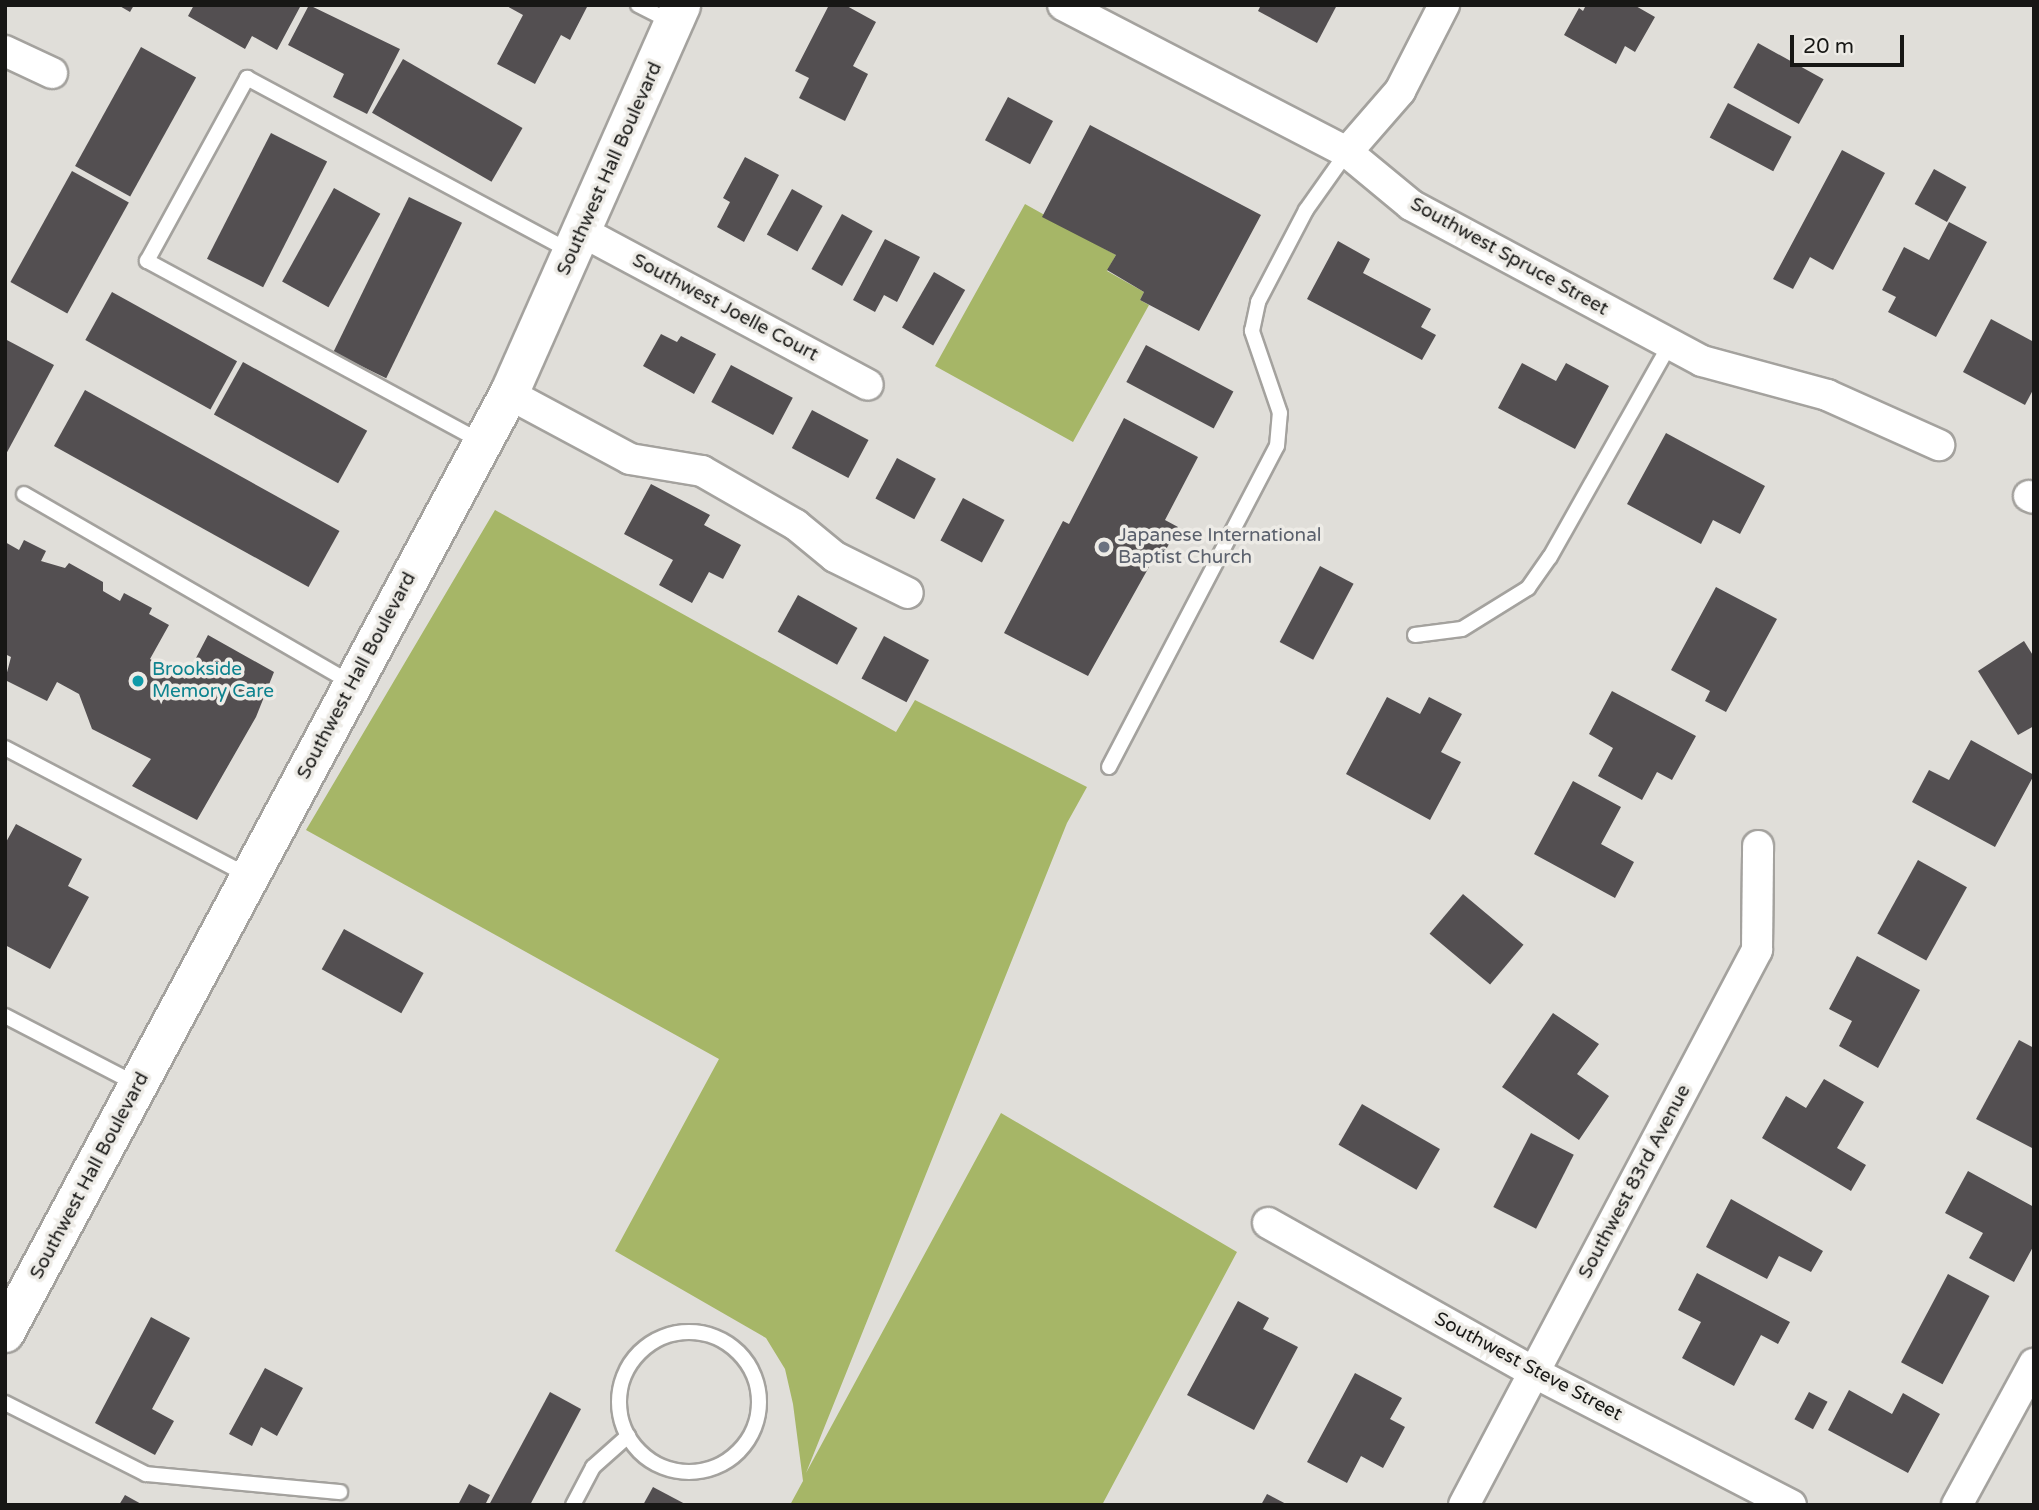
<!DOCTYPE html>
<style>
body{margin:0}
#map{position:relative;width:2039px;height:1510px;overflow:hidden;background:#e0ded9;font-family:"Varela Round",sans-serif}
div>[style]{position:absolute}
.green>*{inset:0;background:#a6b667}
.building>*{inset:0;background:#534f51;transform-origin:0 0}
.roads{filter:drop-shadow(2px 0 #a4a29e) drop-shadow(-2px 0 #a4a29e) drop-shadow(0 2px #a4a29e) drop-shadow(0 -2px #a4a29e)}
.service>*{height:14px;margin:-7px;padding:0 7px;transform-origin:7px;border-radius:7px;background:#fff}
.service>.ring{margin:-7px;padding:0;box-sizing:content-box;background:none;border:14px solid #fff;border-radius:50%}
.minor>*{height:30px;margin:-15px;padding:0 15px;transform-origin:15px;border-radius:15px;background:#fff}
.secondary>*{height:38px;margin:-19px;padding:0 19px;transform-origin:19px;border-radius:19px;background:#fff}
.dots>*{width:19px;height:19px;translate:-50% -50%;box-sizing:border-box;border:4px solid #edebe6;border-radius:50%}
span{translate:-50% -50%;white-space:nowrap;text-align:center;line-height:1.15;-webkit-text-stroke:7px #edebe6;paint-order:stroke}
.street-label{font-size:19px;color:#171715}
.worship-label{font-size:19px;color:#5b616d}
.left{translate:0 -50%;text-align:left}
.culture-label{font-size:19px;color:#0d838f}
.frame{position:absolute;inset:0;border:7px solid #171715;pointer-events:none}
.scale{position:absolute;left:1790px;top:35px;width:114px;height:32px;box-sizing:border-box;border:4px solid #171715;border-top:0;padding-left:9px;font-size:21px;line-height:24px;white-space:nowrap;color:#171715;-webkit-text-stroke:5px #edebe6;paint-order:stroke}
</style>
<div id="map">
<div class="green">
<i style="clip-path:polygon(1025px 204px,1116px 255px,1107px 271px,1144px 292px,1140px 300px,1149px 305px,1073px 442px,935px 366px)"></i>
<i style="clip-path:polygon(495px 510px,896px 732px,915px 700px,1087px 787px,1067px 823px,806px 1473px,1001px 1113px,1237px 1252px,1102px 1505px,790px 1505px,803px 1481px,793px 1404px,785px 1369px,766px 1338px,615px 1251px,719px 1059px,306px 830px)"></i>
</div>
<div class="building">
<i style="clip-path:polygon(118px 5px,134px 5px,130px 12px)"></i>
<i style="clip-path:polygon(194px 5px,298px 5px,300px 7px,277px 50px,252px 36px,245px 49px,188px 16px)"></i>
<i style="clip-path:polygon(309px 5px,400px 49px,367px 114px,333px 97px,344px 74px,288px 45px)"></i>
<i style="clip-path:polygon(505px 5px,587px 7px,570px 40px,561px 35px,535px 84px,497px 64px,523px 15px)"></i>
<i style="clip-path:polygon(829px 5px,845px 5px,876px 22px,853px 66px,868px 74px,845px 121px,799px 98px,809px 78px,795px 71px)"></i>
<i style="clip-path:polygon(1261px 5px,1337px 5px,1317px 43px,1258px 11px)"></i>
<i style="clip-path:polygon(1586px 5px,1634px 5px,1655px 17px,1635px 52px,1625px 46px,1616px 64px,1564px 35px,1579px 8px,1583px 11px)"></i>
<i style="left:1758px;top:43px;width:75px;height:51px;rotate:29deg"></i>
<i style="left:141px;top:47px;width:63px;height:136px;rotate:29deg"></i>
<i style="left:403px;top:59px;width:138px;height:62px;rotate:30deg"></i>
<i style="left:1008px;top:97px;width:51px;height:49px;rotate:28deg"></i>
<i style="left:1728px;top:103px;width:72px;height:39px;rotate:28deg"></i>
<i style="clip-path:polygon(1090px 125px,1261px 215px,1199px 331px,1140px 300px,1144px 292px,1107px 270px,1116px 255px,1042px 217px)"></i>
<i style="left:271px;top:133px;width:63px;height:141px;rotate:27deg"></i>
<i style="clip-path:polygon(1842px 150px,1885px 173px,1833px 270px,1810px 257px,1793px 289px,1773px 279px)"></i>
<i style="clip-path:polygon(745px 157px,779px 175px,744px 242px,717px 227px,730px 202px,723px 198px)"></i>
<i style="left:1934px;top:169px;width:37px;height:40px;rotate:29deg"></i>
<i style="left:72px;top:171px;width:65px;height:127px;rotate:29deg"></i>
<i style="left:334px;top:188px;width:53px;height:107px;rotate:29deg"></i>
<i style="left:792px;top:189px;width:35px;height:52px;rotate:29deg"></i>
<i style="left:409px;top:197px;width:59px;height:173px;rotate:26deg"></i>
<i style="left:842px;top:214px;width:35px;height:63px;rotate:29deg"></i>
<i style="clip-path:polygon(1949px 222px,1987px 242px,1936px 337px,1888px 312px,1896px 297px,1882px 290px,1904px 247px,1929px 260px)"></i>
<i style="clip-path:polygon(885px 239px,920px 257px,897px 302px,884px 295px,875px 312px,853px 300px)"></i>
<i style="clip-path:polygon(1338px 241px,1370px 259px,1363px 273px,1431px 309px,1421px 327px,1436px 335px,1422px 360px,1307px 299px)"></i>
<i style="left:934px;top:272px;width:36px;height:64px;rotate:30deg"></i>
<i style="left:112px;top:292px;width:143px;height:55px;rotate:29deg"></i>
<i style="clip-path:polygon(1991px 319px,2034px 342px,2034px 388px,2025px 405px,1963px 372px)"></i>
<i style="clip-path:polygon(661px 334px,677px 342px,681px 336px,716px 354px,694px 394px,643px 366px)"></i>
<i style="clip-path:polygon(5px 339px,54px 365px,5px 456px)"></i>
<i style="left:1146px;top:345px;width:99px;height:42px;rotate:28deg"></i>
<i style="left:243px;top:362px;width:142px;height:60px;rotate:29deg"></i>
<i style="clip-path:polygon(1522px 363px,1556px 381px,1566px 363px,1609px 386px,1575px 449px,1498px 408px)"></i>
<i style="left:731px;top:365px;width:70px;height:42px;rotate:28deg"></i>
<i style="left:85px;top:390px;width:291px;height:64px;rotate:29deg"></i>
<i style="left:812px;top:410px;width:64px;height:43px;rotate:28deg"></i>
<i style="clip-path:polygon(1124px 418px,1198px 457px,1165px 520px,1178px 527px,1161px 559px,1148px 551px,1142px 563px,1149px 567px,1088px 676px,1004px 633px,1063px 521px,1069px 524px)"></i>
<i style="clip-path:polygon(1666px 433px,1765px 486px,1740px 534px,1713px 520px,1701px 544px,1627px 504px)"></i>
<i style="left:897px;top:458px;width:44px;height:46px;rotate:28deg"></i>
<i style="clip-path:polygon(651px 484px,710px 515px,704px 525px,741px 545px,723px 579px,709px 572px,692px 603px,659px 585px,673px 560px,624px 534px)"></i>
<i style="left:963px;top:498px;width:47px;height:48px;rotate:28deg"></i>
<i style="clip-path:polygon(24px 540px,46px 551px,41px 561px,65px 568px,69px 563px,103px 582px,103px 591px,120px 601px,124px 593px,152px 608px,149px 614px,169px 625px,150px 659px,185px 679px,208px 635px,274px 672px,256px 717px,197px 820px,132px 786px,151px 759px,92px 729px,79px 694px,57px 682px,47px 701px,5px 680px,11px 657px,5px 654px,5px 542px,19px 550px)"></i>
<i style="left:1320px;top:566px;width:38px;height:86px;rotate:28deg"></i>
<i style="clip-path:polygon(1716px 587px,1777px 619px,1726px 712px,1705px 701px,1710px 691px,1671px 670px)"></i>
<i style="left:798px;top:595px;width:68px;height:42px;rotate:29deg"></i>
<i style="left:884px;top:636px;width:51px;height:48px;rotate:28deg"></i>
<i style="clip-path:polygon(2024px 641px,2034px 657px,2034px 726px,2018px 735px,1978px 671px)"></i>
<i style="clip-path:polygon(1612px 691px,1696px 736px,1672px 780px,1657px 772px,1642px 800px,1598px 776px,1613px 748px,1589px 734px)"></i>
<i style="clip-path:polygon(1387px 697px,1420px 714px,1429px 697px,1462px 714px,1441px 752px,1461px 762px,1430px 820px,1346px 774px)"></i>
<i style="clip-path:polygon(1971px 740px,2034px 775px,1995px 847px,1912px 802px,1929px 770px,1949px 780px)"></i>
<i style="clip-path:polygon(1573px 781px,1621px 807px,1601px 844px,1634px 862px,1615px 898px,1534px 854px)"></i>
<i style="clip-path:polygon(16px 824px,82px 859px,68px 886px,89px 897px,50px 969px,5px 945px,5px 844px)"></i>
<i style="left:1918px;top:860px;width:56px;height:84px;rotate:29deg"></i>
<i style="left:1463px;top:894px;width:79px;height:52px;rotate:40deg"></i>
<i style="left:344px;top:929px;width:91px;height:46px;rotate:29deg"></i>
<i style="clip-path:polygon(1857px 956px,1920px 990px,1878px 1068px,1839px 1046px,1852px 1021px,1829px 1009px)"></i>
<i style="clip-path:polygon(1553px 1013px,1599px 1044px,1577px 1074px,1609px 1096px,1579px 1140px,1502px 1087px)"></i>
<i style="clip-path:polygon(2019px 1040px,2034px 1048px,2034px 1149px,1976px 1119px)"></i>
<i style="clip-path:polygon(1824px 1079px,1864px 1102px,1837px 1148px,1866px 1165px,1851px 1191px,1762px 1138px,1786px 1096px,1806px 1108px)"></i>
<i style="left:1362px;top:1104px;width:90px;height:47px;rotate:30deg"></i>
<i style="left:1531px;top:1133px;width:48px;height:83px;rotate:27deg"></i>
<i style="clip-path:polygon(1968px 1171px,2034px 1207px,2034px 1245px,2014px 1282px,1969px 1258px,1983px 1233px,1945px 1213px)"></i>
<i style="clip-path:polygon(1731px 1199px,1823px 1251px,1811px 1272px,1779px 1256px,1767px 1279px,1706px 1247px)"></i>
<i style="clip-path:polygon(1697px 1273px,1790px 1322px,1778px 1344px,1761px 1335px,1734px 1386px,1682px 1358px,1701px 1322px,1678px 1310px)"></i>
<i style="left:1948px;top:1274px;width:47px;height:100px;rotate:28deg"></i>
<i style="clip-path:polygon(1238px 1301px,1269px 1318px,1263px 1329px,1298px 1347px,1254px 1430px,1187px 1395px)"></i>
<i style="clip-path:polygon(151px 1317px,190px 1338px,152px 1409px,174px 1421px,155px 1455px,95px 1423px)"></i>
<i style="clip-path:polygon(265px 1368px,303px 1388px,277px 1436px,261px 1427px,252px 1446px,229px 1434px)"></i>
<i style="clip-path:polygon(1355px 1373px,1402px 1398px,1390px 1419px,1405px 1427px,1383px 1468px,1361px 1456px,1347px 1483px,1307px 1462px)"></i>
<i style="clip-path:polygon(1849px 1390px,1892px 1414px,1903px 1393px,1940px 1414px,1908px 1473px,1828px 1430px)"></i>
<i style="clip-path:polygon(550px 1392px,581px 1409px,530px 1505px,489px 1505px)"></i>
<i style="left:1809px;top:1392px;width:21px;height:31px;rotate:28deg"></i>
<i style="clip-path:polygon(469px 1484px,490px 1495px,485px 1505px,458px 1505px)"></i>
<i style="clip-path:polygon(653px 1487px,687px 1505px,643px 1505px)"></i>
<i style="clip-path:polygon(1267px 1494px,1288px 1505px,1261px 1505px)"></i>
<i style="clip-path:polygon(125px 1495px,143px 1505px,119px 1505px)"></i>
</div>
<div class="roads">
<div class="service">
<i style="left:638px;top:5px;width:39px;rotate:27deg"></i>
<i style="left:482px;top:442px;width:381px;rotate:-151.6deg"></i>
<i style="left:147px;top:261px;width:209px;rotate:-61.3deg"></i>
<i style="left:247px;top:78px;width:366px;rotate:28.2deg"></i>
<i style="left:24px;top:494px;width:379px;rotate:30deg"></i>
<i style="left:1415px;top:635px;width:47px;rotate:-7.3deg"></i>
<i style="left:1462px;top:629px;width:78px;rotate:-31.8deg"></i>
<i style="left:1528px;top:588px;width:38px;rotate:-55deg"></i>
<i style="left:1550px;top:557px;width:244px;rotate:-60.6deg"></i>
<i style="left:5px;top:748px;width:276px;rotate:27.7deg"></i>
<i style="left:1109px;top:767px;width:362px;rotate:-62.4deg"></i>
<i style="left:1277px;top:446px;width:33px;rotate:-85deg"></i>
<i style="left:1280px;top:413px;width:87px;rotate:-108.9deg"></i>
<i style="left:1252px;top:331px;width:30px;rotate:-78deg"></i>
<i style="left:1258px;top:302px;width:104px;rotate:-62.4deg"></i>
<i style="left:1306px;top:210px;width:71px;rotate:-54.7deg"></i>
<i style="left:5px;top:1016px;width:150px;rotate:27.4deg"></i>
<i class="ring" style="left:619px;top:1332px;width:126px;height:126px"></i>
<i style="left:5px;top:1403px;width:158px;rotate:26.7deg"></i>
<i style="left:146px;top:1474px;width:195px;rotate:5.3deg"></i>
<i style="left:573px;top:1505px;width:43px;rotate:-62.2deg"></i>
<i style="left:593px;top:1467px;width:47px;rotate:-41.5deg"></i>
</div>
<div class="minor">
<i style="left:1063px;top:5px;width:320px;rotate:27.4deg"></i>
<i style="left:1347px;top:152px;width:83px;rotate:39.6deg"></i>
<i style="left:1411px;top:205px;width:330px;rotate:28.2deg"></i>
<i style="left:1702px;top:361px;width:130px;rotate:15.2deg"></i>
<i style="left:1827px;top:395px;width:123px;rotate:24.1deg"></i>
<i style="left:5px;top:51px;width:52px;rotate:25.1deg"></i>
<i style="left:1347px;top:152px;width:81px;rotate:-49deg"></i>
<i style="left:1400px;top:91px;width:97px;rotate:-62.9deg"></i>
<i style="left:583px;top:232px;width:323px;rotate:28.2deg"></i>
<i style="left:509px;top:394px;width:137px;rotate:28.2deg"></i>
<i style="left:630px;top:459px;width:73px;rotate:9.5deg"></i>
<i style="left:702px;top:471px;width:108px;rotate:29.9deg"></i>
<i style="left:796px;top:525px;width:50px;rotate:39.4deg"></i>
<i style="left:835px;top:557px;width:81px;rotate:26.3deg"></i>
<i style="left:2029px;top:496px;width:5px;rotate:22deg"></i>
<i style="left:1268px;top:1223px;width:306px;rotate:29.3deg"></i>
<i style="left:1535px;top:1373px;width:288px;rotate:27.3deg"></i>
<i style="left:1464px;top:1505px;width:628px;rotate:-62.17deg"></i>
<i style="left:1757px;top:950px;width:104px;rotate:-89.4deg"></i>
<i style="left:1957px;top:1505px;width:161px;rotate:-61.4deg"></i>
</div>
<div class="secondary">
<i style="left:5px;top:1333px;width:1066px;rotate:-61.78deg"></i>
<i style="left:509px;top:394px;width:425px;rotate:-66.1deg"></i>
</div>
</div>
<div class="dots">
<i style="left:1104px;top:547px;background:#6b7280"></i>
<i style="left:138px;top:681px;background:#0f9aa8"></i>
</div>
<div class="street-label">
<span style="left:610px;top:169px;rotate:-66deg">Southwest Hall Boulevard</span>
<span style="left:1509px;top:257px;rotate:29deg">Southwest Spruce Street</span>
<span style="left:725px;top:308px;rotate:28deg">Southwest Joelle Court</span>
<span style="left:357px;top:676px;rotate:-62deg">Southwest Hall Boulevard</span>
<span style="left:90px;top:1176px;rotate:-62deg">Southwest Hall Boulevard</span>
<span style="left:1635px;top:1182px;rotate:-62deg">Southwest 83rd Avenue</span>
<span style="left:1528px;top:1367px;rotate:28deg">Southwest Steve Street</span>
</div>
<div class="worship-label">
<span class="left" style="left:1118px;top:547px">Japanese International<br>Baptist Church</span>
</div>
<div class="culture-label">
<span class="left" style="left:152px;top:681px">Brookside<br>Memory Care</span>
</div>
<div class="frame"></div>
<div class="scale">20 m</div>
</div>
